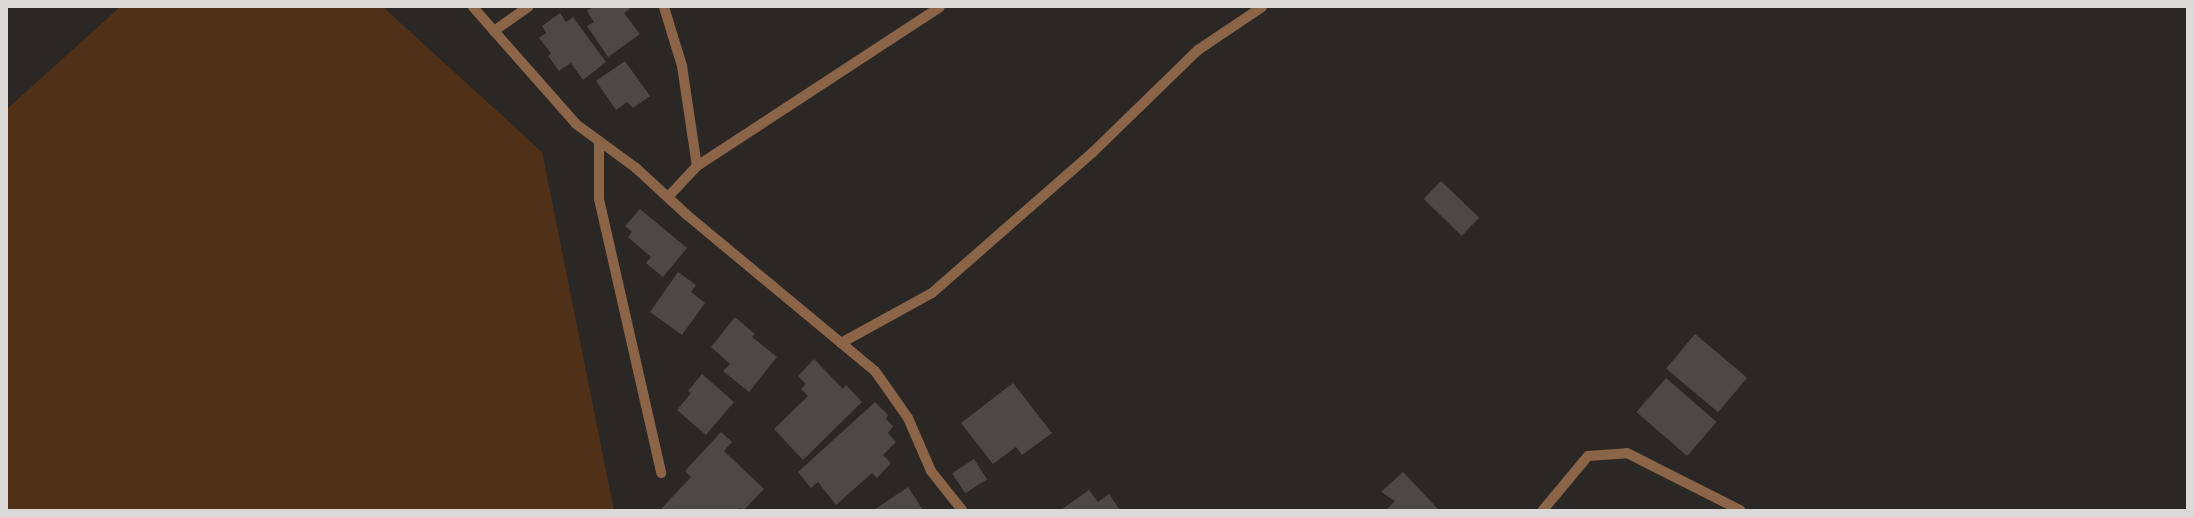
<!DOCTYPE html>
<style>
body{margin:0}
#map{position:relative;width:2194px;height:517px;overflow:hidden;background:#2b2724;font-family:Rubik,sans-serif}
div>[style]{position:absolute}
.green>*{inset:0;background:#513018}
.building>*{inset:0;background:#4c4845;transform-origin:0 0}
.minor>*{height:10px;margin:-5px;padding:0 5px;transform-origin:5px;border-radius:5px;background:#8c6448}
span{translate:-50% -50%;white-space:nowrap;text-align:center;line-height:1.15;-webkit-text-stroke:3px #211d1b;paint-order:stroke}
.frame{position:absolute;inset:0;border:8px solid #dcdad8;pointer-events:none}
</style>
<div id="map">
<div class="green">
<i style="clip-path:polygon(120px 7px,383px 7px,542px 152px,614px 510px,7px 510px,7px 109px)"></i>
</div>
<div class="building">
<i style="clip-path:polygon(593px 7px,632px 7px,624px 13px,640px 34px,608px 57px,587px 26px,594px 22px,587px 11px)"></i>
<i style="clip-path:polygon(560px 13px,566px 22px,573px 17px,606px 62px,583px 80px,571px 63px,559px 71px,548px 56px,551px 53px,539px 38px,546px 33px,542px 26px)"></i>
<i style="clip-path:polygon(625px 61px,650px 96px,633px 108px,627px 102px,616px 110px,596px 81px)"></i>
<i style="left:1441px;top:181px;width:53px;height:25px;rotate:44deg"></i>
<i style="clip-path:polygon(640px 209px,687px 248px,663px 277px,646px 263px,651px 257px,628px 237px,632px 232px,625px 226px)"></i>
<i style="clip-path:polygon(678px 272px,696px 285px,691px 292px,705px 303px,682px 335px,650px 312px)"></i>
<i style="clip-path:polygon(735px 317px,755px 334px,752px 337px,777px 357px,749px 392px,723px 371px,730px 364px,711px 347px)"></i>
<i style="left:1695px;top:334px;width:68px;height:45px;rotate:40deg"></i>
<i style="clip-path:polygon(814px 359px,843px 389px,846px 385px,862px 402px,803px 460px,774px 429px,808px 396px,801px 389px,806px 384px,798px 376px)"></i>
<i style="clip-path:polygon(702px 374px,734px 402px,706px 435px,677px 410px,691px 393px,688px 391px)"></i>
<i style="left:1666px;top:378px;width:67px;height:45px;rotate:41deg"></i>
<i style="clip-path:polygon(1013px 383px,1052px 433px,1022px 455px,1016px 447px,993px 464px,961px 423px)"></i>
<i style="clip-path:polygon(875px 402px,888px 415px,886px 419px,893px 426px,888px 433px,896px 442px,883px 455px,891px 463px,877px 478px,872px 473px,836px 505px,818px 482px,811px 488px,798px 472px)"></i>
<i style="clip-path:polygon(721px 432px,732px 442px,724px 451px,764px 489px,744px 510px,739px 508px,737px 510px,660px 510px,691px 477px,685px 471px)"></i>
<i style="left:974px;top:459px;width:24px;height:26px;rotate:57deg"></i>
<i style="clip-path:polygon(1403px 472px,1439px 510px,1386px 510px,1395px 501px,1381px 492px)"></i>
<i style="clip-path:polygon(908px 487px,923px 510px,874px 510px)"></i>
<i style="clip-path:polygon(1089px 490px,1098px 502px,1109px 494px,1120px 510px,1061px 510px)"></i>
</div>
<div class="minor">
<i style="left:473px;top:7px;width:156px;rotate:48.6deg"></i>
<i style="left:576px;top:124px;width:74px;rotate:36.3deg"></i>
<i style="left:636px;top:168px;width:69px;rotate:42.7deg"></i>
<i style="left:687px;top:215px;width:244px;rotate:39.7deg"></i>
<i style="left:875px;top:371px;width:57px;rotate:54.9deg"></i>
<i style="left:908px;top:418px;width:58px;rotate:66.5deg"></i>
<i style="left:931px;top:471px;width:50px;rotate:51.5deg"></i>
<i style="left:664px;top:7px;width:62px;rotate:73deg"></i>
<i style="left:682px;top:66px;width:101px;rotate:81.5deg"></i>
<i style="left:697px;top:166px;width:42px;rotate:133.1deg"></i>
<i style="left:494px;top:31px;width:42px;rotate:-35.2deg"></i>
<i style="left:599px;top:141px;width:58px;rotate:90deg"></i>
<i style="left:599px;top:199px;width:281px;rotate:77.2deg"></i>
<i style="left:697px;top:166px;width:290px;rotate:-33.2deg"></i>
<i style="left:841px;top:343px;width:104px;rotate:-28.8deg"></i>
<i style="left:932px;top:293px;width:213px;rotate:-41.2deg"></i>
<i style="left:1092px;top:153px;width:148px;rotate:-44.2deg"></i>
<i style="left:1198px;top:50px;width:77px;rotate:-33.9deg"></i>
<i style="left:1543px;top:510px;width:70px;rotate:-50.2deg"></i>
<i style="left:1588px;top:456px;width:39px;rotate:-4deg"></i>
<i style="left:1627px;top:453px;width:127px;rotate:26.8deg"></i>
</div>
<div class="frame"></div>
</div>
